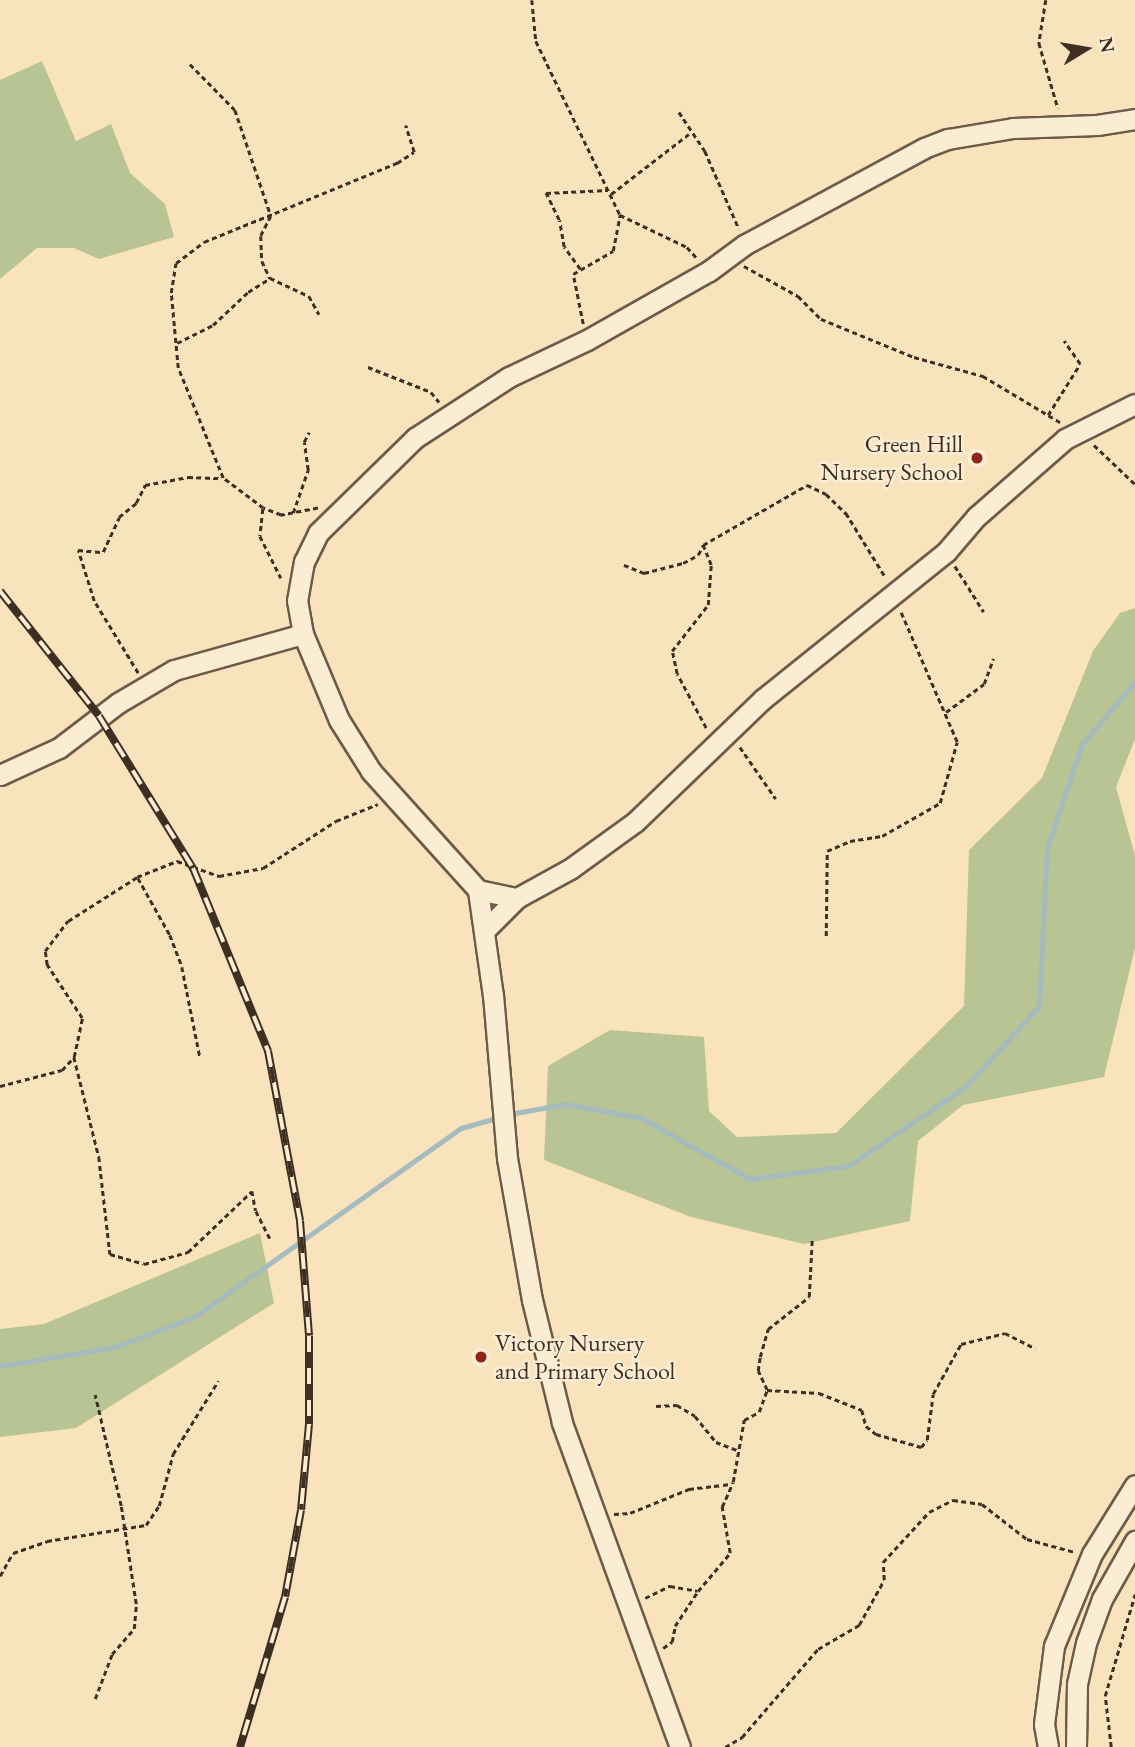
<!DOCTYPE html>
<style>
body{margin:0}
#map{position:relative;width:1135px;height:1747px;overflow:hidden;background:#f8e3bd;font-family:"EB Garamond",serif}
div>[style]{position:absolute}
.green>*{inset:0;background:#b9c494}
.stream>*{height:5px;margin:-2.5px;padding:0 2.5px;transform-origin:2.5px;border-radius:2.5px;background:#a5bbbe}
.path>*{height:2.5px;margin-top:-1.25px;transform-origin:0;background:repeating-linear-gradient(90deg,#3f2e22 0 5px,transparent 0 8.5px)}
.roads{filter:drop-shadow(2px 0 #6d5b49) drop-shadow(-2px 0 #6d5b49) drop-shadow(0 2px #6d5b49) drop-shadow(0 -2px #6d5b49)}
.minor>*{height:19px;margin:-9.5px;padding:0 9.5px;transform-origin:9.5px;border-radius:9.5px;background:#faedd4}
.rail>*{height:8px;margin-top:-4px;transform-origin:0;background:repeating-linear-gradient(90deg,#faedd4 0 16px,#3f2e22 0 32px);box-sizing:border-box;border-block:2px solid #3f2e22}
.dots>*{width:19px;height:19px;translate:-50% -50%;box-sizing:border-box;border:4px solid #faedd4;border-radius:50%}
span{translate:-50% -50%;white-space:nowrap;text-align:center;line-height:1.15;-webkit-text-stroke:5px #faedd4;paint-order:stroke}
.poi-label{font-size:24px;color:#3f2e22}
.right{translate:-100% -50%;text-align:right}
.left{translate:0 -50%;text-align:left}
.north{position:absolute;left:1051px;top:14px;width:70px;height:70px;-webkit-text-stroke:5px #faedd4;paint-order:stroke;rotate:79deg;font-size:19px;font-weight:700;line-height:28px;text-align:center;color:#3f2e22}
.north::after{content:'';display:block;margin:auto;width:24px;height:32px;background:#3f2e22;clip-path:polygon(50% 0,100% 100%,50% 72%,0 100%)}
</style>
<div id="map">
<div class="green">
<i style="clip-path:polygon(42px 61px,76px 141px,111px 124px,130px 173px,165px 204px,174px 237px,99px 259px,74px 248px,37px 248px,0 279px,0 80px)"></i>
<i style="clip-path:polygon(1135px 608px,1135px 739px,1116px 787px,1135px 856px,1135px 948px,1104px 1077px,963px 1105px,918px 1141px,910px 1221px,804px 1244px,691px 1217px,544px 1160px,548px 1066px,610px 1030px,704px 1037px,709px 1111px,737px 1137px,836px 1133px,964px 1006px,969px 850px,1042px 778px,1093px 651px,1120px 613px)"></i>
<i style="clip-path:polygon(260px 1233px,274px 1303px,76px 1428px,0 1437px,0 1329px,44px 1324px)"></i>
</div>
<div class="stream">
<i style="left:509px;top:1114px;width:58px;rotate:-10deg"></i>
<i style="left:566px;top:1104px;width:76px;rotate:10.6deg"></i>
<i style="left:641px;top:1118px;width:125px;rotate:29.2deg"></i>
<i style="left:750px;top:1179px;width:99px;rotate:-7.6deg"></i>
<i style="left:848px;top:1166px;width:143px;rotate:-34.1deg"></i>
<i style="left:966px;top:1086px;width:108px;rotate:-47.6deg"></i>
<i style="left:1039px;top:1006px;width:158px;rotate:-87.1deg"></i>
<i style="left:1047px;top:848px;width:110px;rotate:-71.4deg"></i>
<i style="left:1082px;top:744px;width:82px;rotate:-49.5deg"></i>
<i style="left:0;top:1366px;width:117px;rotate:-9.4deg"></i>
<i style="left:115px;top:1347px;width:85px;rotate:-20.8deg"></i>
<i style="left:194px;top:1317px;width:327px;rotate:-35.3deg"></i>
<i style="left:461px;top:1128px;width:40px;rotate:-16deg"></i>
</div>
<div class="path">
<i style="left:532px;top:0;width:41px;rotate:84.4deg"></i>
<i style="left:536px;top:41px;width:193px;rotate:64.2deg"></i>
<i style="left:620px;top:215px;width:74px;rotate:25.5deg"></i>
<i style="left:687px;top:247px;width:15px;rotate:48deg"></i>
<i style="left:1046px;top:0;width:44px;rotate:99.2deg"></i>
<i style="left:1039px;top:43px;width:68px;rotate:73.7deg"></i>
<i style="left:190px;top:64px;width:64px;rotate:45.6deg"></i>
<i style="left:235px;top:110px;width:112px;rotate:71.2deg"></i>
<i style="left:271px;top:216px;width:22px;rotate:117deg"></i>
<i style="left:261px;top:236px;width:25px;rotate:88deg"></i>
<i style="left:262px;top:261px;width:19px;rotate:65deg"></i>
<i style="left:270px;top:278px;width:43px;rotate:24.8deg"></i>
<i style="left:309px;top:296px;width:21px;rotate:61deg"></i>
<i style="left:679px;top:112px;width:47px;rotate:56.3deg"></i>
<i style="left:705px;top:151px;width:85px;rotate:66.4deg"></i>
<i style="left:611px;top:194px;width:98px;rotate:-37.6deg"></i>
<i style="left:744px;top:266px;width:62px;rotate:29.1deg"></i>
<i style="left:798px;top:296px;width:33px;rotate:45deg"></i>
<i style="left:821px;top:319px;width:100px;rotate:22.2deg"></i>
<i style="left:914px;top:357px;width:72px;rotate:15.4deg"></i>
<i style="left:983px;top:376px;width:90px;rotate:30.9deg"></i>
<i style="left:580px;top:269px;width:27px;rotate:-126deg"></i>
<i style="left:564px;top:247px;width:27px;rotate:-100deg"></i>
<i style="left:559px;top:220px;width:30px;rotate:-116deg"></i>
<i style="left:546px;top:193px;width:62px;rotate:-2.8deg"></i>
<i style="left:583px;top:324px;width:51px;rotate:-101.3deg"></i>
<i style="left:573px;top:274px;width:46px;rotate:-29.9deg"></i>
<i style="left:613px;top:251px;width:37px;rotate:-79deg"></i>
<i style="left:177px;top:343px;width:40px;rotate:-26.6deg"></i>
<i style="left:213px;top:325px;width:48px;rotate:-43.3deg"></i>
<i style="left:248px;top:292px;width:26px;rotate:-32deg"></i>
<i style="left:368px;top:367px;width:68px;rotate:21.6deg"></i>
<i style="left:431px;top:392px;width:13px;rotate:51deg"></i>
<i style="left:1048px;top:415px;width:60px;rotate:-57.9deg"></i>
<i style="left:1080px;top:364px;width:28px;rotate:-125deg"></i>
<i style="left:1094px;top:445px;width:57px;rotate:43.6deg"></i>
<i style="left:318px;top:508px;width:38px;rotate:169deg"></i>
<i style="left:281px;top:515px;width:19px;rotate:-159deg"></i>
<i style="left:263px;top:508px;width:50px;rotate:-143.1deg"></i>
<i style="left:223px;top:478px;width:119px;rotate:-112.2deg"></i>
<i style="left:178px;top:368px;width:75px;rotate:-95.3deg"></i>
<i style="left:171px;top:293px;width:30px;rotate:-81deg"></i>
<i style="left:176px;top:263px;width:35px;rotate:-37deg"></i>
<i style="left:204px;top:242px;width:209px;rotate:-22.3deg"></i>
<i style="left:397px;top:163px;width:20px;rotate:-33deg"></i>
<i style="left:414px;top:152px;width:28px;rotate:-108deg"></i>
<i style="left:263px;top:509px;width:27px;rotate:96deg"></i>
<i style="left:260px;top:536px;width:47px;rotate:63.4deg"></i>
<i style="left:293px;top:513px;width:46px;rotate:-70.8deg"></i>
<i style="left:308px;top:470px;width:28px;rotate:-98deg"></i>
<i style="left:304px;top:442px;width:11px;rotate:-63deg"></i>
<i style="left:624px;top:565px;width:22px;rotate:22deg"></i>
<i style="left:644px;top:573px;width:40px;rotate:-14.4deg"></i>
<i style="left:683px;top:563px;width:17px;rotate:-28deg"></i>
<i style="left:698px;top:555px;width:11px;rotate:-63deg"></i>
<i style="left:955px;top:566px;width:54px;rotate:57.8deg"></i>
<i style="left:138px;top:673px;width:84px;rotate:-121.4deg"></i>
<i style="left:94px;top:601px;width:53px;rotate:-107.4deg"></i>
<i style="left:78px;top:550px;width:25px;rotate:5deg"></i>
<i style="left:103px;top:552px;width:38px;rotate:-65deg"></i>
<i style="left:119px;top:517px;width:22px;rotate:-39deg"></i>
<i style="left:136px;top:503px;width:20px;rotate:-63deg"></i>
<i style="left:145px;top:485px;width:44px;rotate:-10.5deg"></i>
<i style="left:188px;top:477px;width:34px;rotate:2deg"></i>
<i style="left:946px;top:712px;width:47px;rotate:-36.4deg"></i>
<i style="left:984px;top:684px;width:27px;rotate:-70deg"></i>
<i style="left:706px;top:728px;width:61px;rotate:-118.2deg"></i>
<i style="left:677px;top:674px;width:24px;rotate:-102deg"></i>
<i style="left:672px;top:651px;width:58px;rotate:-52deg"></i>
<i style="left:708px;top:605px;width:40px;rotate:-85.7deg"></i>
<i style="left:711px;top:565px;width:22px;rotate:-112deg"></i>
<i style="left:703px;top:545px;width:120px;rotate:-30deg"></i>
<i style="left:807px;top:485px;width:21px;rotate:25deg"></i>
<i style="left:826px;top:494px;width:28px;rotate:44deg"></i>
<i style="left:846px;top:513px;width:76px;rotate:58.4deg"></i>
<i style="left:740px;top:747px;width:63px;rotate:55.3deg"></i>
<i style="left:138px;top:878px;width:65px;rotate:60.7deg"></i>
<i style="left:170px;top:935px;width:34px;rotate:69deg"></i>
<i style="left:182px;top:967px;width:92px;rotate:78.7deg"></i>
<i style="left:826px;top:936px;width:85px;rotate:-89.3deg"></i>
<i style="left:827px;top:851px;width:25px;rotate:-23deg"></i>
<i style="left:850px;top:841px;width:32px;rotate:-9deg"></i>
<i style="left:882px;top:836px;width:67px;rotate:-29.6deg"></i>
<i style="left:940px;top:803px;width:63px;rotate:-74.4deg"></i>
<i style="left:957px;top:742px;width:144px;rotate:-113.4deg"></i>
<i style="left:74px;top:1057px;width:103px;rotate:76deg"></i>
<i style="left:99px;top:1157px;width:98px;rotate:83.5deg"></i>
<i style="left:110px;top:1254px;width:35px;rotate:16deg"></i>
<i style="left:144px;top:1264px;width:46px;rotate:-15.3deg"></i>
<i style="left:188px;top:1252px;width:88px;rotate:-43.6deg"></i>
<i style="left:252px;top:1191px;width:20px;rotate:79deg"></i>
<i style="left:256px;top:1211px;width:31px;rotate:63deg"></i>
<i style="left:0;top:1086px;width:64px;rotate:-14.5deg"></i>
<i style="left:62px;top:1070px;width:18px;rotate:-47deg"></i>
<i style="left:74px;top:1057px;width:40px;rotate:-78deg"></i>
<i style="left:82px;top:1018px;width:64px;rotate:-123.4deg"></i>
<i style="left:47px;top:965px;width:14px;rotate:-98deg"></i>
<i style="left:45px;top:951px;width:38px;rotate:-53deg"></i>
<i style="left:68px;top:921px;width:82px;rotate:-32.5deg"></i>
<i style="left:137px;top:877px;width:43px;rotate:-21.8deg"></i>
<i style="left:177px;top:861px;width:45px;rotate:19.7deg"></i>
<i style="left:219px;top:876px;width:45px;rotate:-10.3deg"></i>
<i style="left:263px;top:868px;width:87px;rotate:-32.8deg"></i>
<i style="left:336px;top:821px;width:45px;rotate:-22deg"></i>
<i style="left:767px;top:1390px;width:52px;rotate:3.3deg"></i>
<i style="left:819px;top:1393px;width:46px;rotate:21.6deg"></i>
<i style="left:862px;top:1410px;width:16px;rotate:76deg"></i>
<i style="left:866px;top:1426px;width:13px;rotate:39deg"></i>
<i style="left:876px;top:1434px;width:47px;rotate:16.1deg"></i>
<i style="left:921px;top:1447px;width:9px;rotate:-49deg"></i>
<i style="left:927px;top:1440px;width:46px;rotate:-82.6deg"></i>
<i style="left:933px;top:1394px;width:57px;rotate:-60.8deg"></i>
<i style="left:961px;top:1344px;width:45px;rotate:-14deg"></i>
<i style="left:1005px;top:1333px;width:34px;rotate:27deg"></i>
<i style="left:656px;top:1406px;width:21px;rotate:-3deg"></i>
<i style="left:677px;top:1405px;width:21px;rotate:31deg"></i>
<i style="left:695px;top:1416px;width:33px;rotate:51deg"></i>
<i style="left:716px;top:1442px;width:25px;rotate:21deg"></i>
<i style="left:614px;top:1514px;width:16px;rotate:-4deg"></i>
<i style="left:630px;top:1513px;width:64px;rotate:-22.1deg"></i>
<i style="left:689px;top:1489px;width:42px;rotate:-6.8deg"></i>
<i style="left:0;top:1576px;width:26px;rotate:-61deg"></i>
<i style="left:13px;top:1553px;width:36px;rotate:-19deg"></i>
<i style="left:47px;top:1541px;width:100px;rotate:-9.2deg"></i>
<i style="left:146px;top:1525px;width:23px;rotate:-56deg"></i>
<i style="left:159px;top:1506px;width:54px;rotate:-74.9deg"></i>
<i style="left:173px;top:1454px;width:86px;rotate:-58.3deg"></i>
<i style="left:645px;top:1598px;width:28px;rotate:-26deg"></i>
<i style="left:670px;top:1586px;width:28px;rotate:10deg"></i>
<i style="left:663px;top:1648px;width:11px;rotate:-34deg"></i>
<i style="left:672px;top:1642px;width:16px;rotate:-79deg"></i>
<i style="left:675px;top:1626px;width:42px;rotate:-56.7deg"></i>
<i style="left:698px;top:1591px;width:50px;rotate:-49.9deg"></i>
<i style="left:730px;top:1553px;width:47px;rotate:-99.9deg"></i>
<i style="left:722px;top:1507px;width:27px;rotate:-66deg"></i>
<i style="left:733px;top:1482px;width:63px;rotate:-79.9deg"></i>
<i style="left:744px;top:1420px;width:17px;rotate:-28deg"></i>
<i style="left:759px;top:1412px;width:23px;rotate:-70deg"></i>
<i style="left:767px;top:1390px;width:21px;rotate:-115deg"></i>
<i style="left:758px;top:1371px;width:14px;rotate:-82deg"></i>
<i style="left:760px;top:1357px;width:29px;rotate:-74deg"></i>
<i style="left:768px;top:1329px;width:52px;rotate:-38deg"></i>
<i style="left:809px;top:1297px;width:57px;rotate:-87deg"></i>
<i style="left:95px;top:1699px;width:48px;rotate:-69.3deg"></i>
<i style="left:112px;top:1654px;width:33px;rotate:-49deg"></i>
<i style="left:134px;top:1629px;width:25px;rotate:-85deg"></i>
<i style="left:136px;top:1604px;width:99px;rotate:-98.7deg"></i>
<i style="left:121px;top:1506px;width:114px;rotate:-103.2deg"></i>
<i style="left:725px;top:1747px;width:20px;rotate:-30deg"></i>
<i style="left:742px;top:1737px;width:116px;rotate:-49.2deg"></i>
<i style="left:818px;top:1649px;width:48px;rotate:-30.3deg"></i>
<i style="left:859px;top:1625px;width:51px;rotate:-60.9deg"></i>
<i style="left:884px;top:1580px;width:18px;rotate:-93deg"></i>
<i style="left:883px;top:1562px;width:68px;rotate:-47.4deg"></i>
<i style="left:929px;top:1512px;width:27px;rotate:-27deg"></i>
<i style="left:953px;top:1500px;width:29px;rotate:8deg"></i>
<i style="left:982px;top:1504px;width:57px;rotate:37.9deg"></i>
<i style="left:1027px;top:1539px;width:50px;rotate:15.2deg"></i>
<i style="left:1111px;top:1747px;width:51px;rotate:-96.7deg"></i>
<i style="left:1105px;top:1696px;width:106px;rotate:-73.6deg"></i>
</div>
<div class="roads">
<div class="minor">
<i style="left:0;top:775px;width:65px;rotate:-24.6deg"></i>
<i style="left:59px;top:748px;width:74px;rotate:-37.3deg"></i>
<i style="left:118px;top:703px;width:65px;rotate:-30.5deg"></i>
<i style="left:174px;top:670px;width:134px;rotate:-15.6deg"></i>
<i style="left:478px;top:890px;width:40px;rotate:12deg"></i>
<i style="left:486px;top:929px;width:44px;rotate:-45deg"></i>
<i style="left:517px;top:898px;width:60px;rotate:-28.7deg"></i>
<i style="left:570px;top:869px;width:80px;rotate:-35.9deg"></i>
<i style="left:635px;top:822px;width:178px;rotate:-43.9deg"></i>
<i style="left:763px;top:699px;width:235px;rotate:-38.8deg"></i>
<i style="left:946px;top:552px;width:46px;rotate:-49.4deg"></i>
<i style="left:976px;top:517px;width:118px;rotate:-41.2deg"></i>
<i style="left:1065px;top:439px;width:78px;rotate:-26.6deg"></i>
<i style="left:680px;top:1747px;width:346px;rotate:-110deg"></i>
<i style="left:562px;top:1422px;width:126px;rotate:-103.8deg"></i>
<i style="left:532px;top:1300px;width:144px;rotate:-100deg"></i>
<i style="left:507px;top:1158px;width:163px;rotate:-94.9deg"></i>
<i style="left:493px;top:996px;width:107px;rotate:-98.1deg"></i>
<i style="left:478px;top:890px;width:160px;rotate:-132deg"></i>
<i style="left:371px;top:771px;width:60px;rotate:-122.1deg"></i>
<i style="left:339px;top:720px;width:93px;rotate:-112.7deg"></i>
<i style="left:303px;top:634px;width:34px;rotate:-100deg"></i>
<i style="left:297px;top:601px;width:40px;rotate:-80deg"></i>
<i style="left:304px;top:562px;width:32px;rotate:-64deg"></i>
<i style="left:318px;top:533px;width:136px;rotate:-44.4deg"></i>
<i style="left:415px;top:438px;width:112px;rotate:-33deg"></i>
<i style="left:509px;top:377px;width:86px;rotate:-25.4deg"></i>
<i style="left:587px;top:340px;width:140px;rotate:-29.5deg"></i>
<i style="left:709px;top:271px;width:44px;rotate:-36.6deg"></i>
<i style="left:744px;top:245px;width:204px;rotate:-28.3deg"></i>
<i style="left:924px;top:148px;width:26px;rotate:-21deg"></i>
<i style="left:948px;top:139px;width:66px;rotate:-9.6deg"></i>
<i style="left:1013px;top:128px;width:84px;rotate:-2deg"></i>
<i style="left:1097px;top:125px;width:38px;rotate:-9deg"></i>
<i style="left:1048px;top:1747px;width:23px;rotate:-100deg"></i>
<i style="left:1044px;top:1724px;width:79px;rotate:-82.7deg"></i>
<i style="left:1054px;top:1646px;width:100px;rotate:-67.6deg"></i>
<i style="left:1092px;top:1554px;width:81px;rotate:-58.1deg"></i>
<i style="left:1076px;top:1747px;width:63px;rotate:-89.1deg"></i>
<i style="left:1077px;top:1684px;width:42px;rotate:-77.6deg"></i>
<i style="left:1086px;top:1643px;width:47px;rotate:-70deg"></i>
<i style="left:1102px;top:1599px;width:67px;rotate:-60.4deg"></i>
</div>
</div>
<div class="rail">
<i style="left:0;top:591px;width:159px;rotate:51.6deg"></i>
<i style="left:99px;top:716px;width:179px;rotate:58.3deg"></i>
<i style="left:193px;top:868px;width:198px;rotate:67.7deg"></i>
<i style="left:268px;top:1051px;width:173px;rotate:79.3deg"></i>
<i style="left:300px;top:1221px;width:115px;rotate:85.5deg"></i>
<i style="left:309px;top:1336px;width:88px;rotate:90deg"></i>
<i style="left:309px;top:1424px;width:86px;rotate:95.3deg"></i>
<i style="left:301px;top:1510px;width:88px;rotate:100.4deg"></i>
<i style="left:285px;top:1597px;width:157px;rotate:106.7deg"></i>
</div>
<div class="dots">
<i style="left:977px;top:458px;background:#8f2418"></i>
<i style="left:481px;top:1357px;background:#8f2418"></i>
</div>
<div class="poi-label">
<span class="right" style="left:963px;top:458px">Green Hill<br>Nursery School</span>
<span class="left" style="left:495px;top:1357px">Victory Nursery<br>and Primary School</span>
</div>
<div class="north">N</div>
</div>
